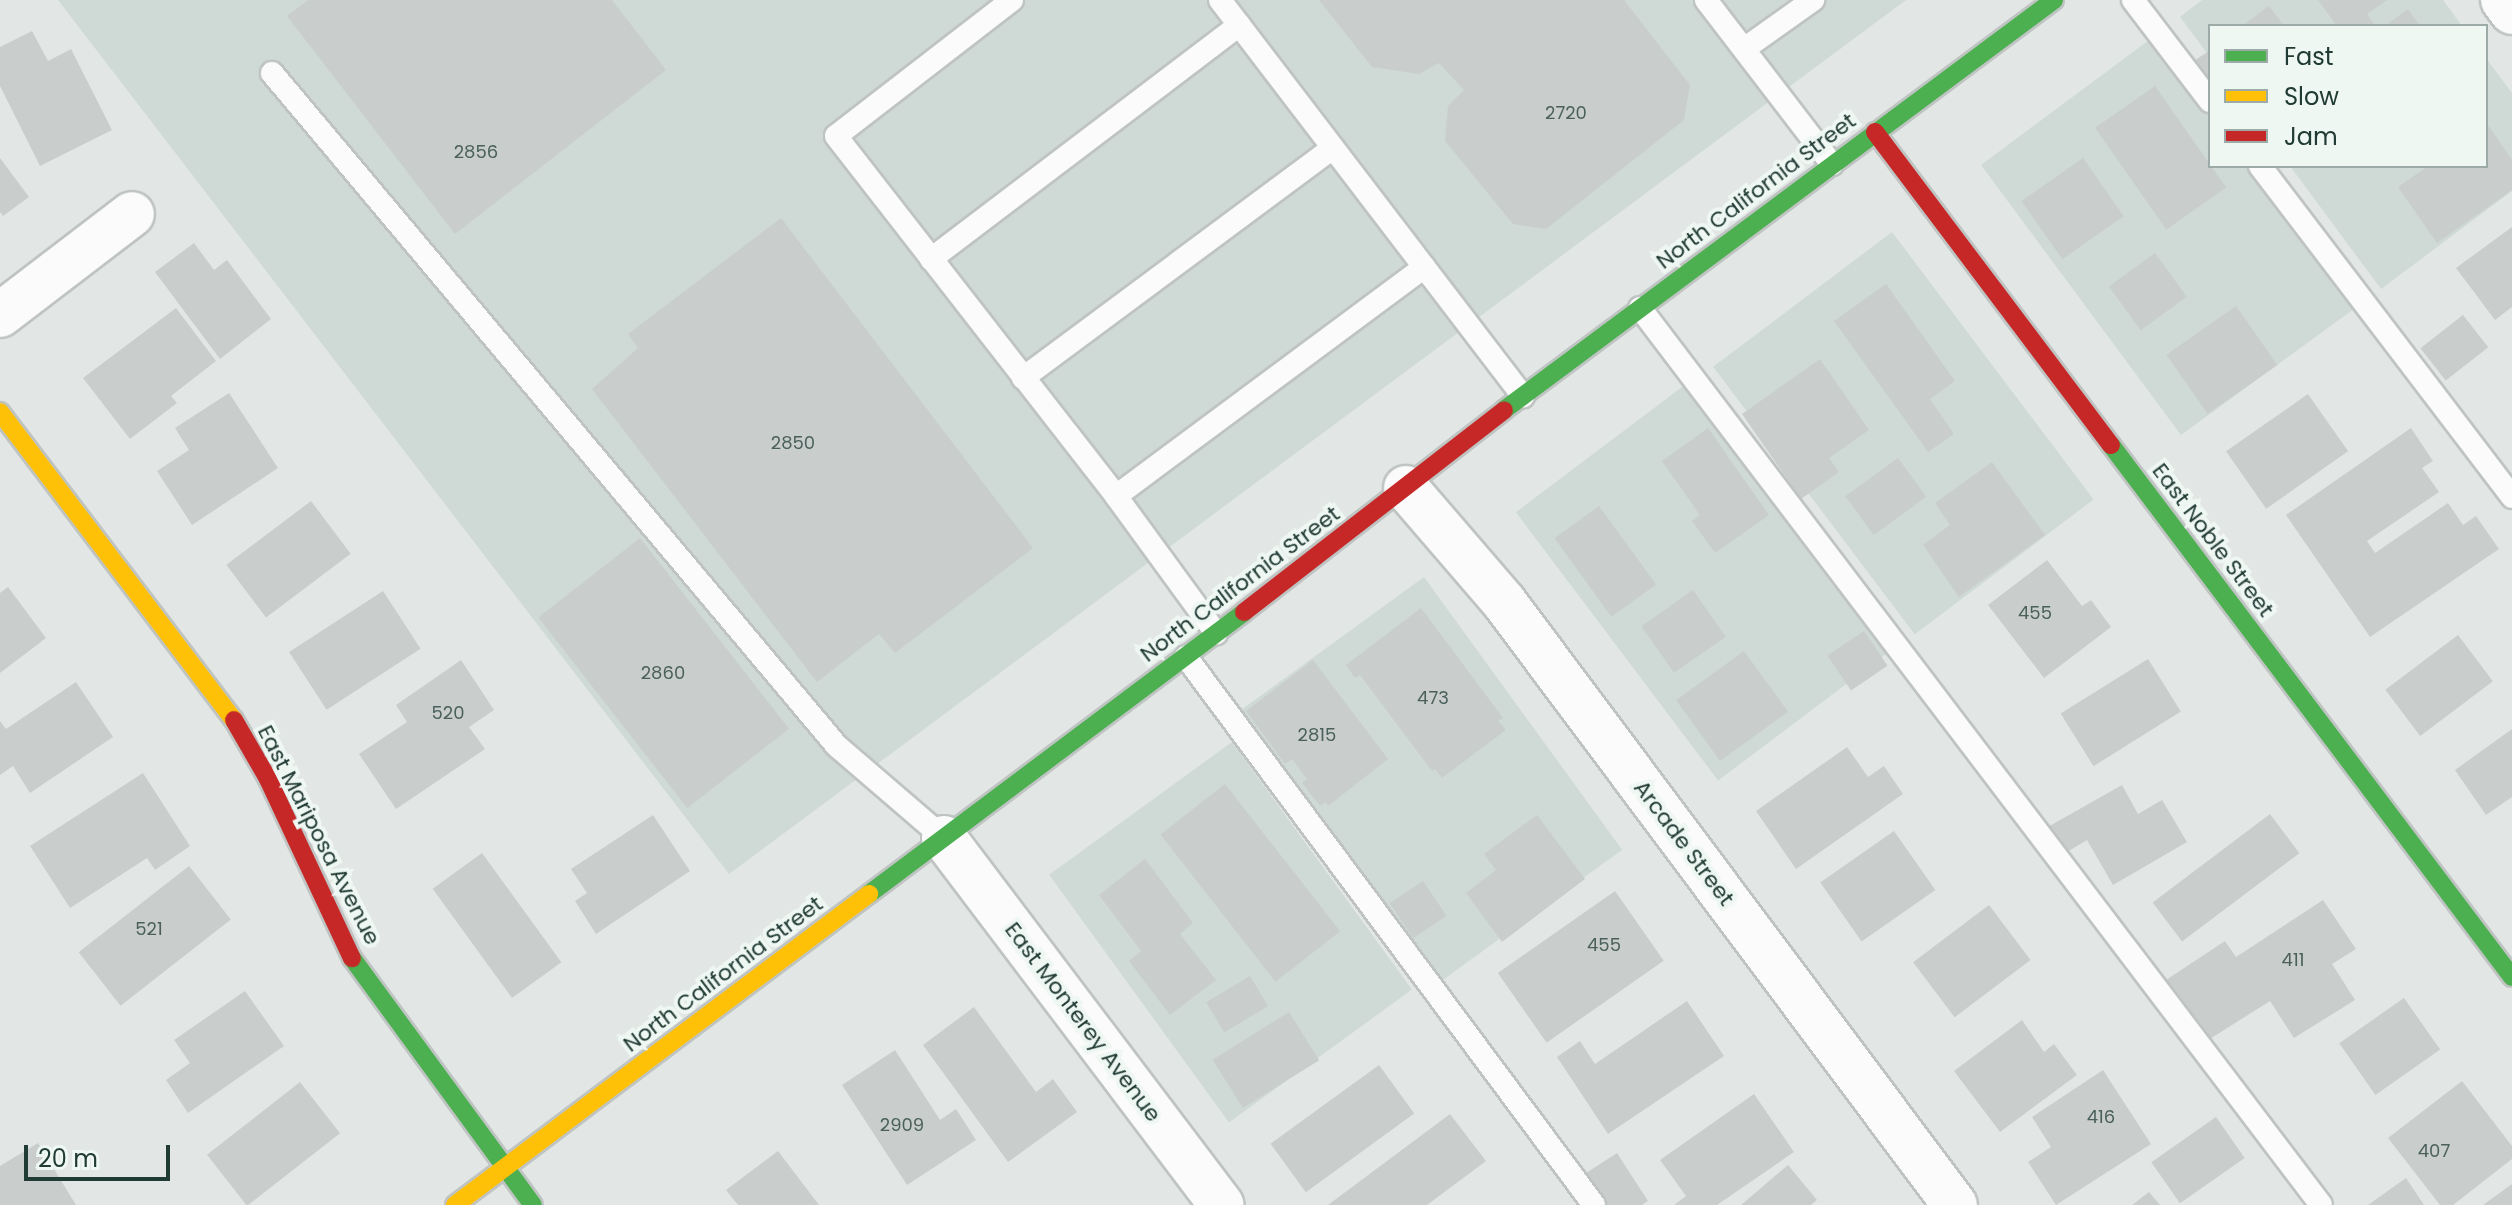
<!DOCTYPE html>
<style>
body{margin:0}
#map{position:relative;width:2512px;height:1205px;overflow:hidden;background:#e2e7e5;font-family:Poppins,sans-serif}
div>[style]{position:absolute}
.built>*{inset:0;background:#cfd9d5;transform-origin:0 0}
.building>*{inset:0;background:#c9cecc;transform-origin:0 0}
.roads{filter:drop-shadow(2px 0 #bfc4c2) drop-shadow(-2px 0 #bfc4c2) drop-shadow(0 2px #bfc4c2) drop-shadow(0 -2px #bfc4c2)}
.lane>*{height:22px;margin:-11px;padding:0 11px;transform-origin:11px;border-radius:11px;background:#fbfbfb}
.street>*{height:44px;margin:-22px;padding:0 22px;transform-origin:22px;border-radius:22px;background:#fbfbfb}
.fast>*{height:18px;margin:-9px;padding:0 9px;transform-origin:9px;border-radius:9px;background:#4caf50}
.slow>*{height:18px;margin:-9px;padding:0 9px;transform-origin:9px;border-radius:9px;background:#ffc107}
.jam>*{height:18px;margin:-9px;padding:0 9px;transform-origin:9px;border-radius:9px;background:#c62828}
span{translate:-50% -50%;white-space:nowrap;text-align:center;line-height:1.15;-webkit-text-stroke:8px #eff7f3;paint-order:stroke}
.number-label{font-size:18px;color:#4b605b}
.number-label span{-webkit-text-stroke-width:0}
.street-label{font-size:22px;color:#203a34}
.legend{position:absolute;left:2208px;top:24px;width:280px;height:144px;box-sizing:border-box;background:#eff7f3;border:2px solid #9caba7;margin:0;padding:10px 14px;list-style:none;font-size:24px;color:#203a34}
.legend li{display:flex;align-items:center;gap:16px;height:40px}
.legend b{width:40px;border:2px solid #9caba7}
.scale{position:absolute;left:24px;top:1145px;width:146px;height:36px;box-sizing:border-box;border:4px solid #203a34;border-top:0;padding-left:10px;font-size:24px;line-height:28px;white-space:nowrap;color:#203a34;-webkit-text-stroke:6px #eff7f3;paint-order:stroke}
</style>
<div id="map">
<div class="built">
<i style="clip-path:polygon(58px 0,1906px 0,729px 874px)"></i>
<i style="clip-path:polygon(2202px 0,2443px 0,2462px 26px,2210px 26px,2210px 57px,2180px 17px)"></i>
<i style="clip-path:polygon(2160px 32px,2210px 99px,2210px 166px,2260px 166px,2362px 303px,2181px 435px,1981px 165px)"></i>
<i style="clip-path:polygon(2486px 58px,2512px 93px,2512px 191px,2381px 289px,2290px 166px,2486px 166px)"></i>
<i style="left:1892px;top:232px;width:335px;height:224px;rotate:53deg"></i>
<i style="left:1694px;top:378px;width:336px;height:223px;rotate:53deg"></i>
<i style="left:1424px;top:577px;width:337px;height:228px;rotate:54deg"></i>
<i style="left:1232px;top:742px;width:306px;height:226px;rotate:54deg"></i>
</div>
<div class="building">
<i style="clip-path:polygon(308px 0,612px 0,666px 70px,455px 234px,287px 16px)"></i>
<i style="clip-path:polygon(1319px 0,1624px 0,1690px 85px,1684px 120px,1546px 229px,1513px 224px,1445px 141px,1448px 106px,1464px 90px,1439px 63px,1419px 74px,1372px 67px)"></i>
<i style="clip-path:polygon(2318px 0,2387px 0,2367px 14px,2375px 26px,2337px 26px)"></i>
<i style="clip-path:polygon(2269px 6px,2284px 26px,2242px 26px)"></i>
<i style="clip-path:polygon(2408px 9px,2420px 26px,2385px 26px)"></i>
<i style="clip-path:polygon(32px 31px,48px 61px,71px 49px,112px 130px,40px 166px,0 86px,0 47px)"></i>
<i style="clip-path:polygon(2210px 50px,2210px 82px,2194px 61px)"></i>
<i style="left:2155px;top:86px;width:124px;height:73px;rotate:55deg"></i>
<i style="clip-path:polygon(2486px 122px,2512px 160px,2512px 190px,2437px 243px,2398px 187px,2428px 166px,2486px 166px)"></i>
<i style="clip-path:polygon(0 158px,29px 197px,3px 216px,0 212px)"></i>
<i style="left:2083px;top:158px;width:71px;height:75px;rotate:55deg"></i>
<i style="clip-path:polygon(781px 218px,1033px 548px,895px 653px,879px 634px,817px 682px,592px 389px,638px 348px,628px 334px)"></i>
<i style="clip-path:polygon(2512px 227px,2512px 307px,2495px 320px,2456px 268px)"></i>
<i style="clip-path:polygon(194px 243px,214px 270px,227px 260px,271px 319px,220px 359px,155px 272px)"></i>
<i style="left:2155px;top:253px;width:54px;height:57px;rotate:54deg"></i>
<i style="clip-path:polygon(1886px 284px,1955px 381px,1930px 399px,1954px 434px,1928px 452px,1834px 321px)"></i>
<i style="left:2236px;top:306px;width:72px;height:85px;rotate:55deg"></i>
<i style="clip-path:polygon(176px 308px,216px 361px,171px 396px,177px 403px,130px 439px,83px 378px)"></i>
<i style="left:2463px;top:315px;width:41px;height:54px;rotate:52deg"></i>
<i style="clip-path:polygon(1820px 359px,1869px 430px,1829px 458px,1839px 472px,1801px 499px,1742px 414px)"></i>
<i style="clip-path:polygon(229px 393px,278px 468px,192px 525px,157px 471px,189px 450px,175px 428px)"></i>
<i style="left:2308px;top:394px;width:70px;height:100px;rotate:55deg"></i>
<i style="clip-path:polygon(1708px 428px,1769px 515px,1715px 553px,1692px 521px,1700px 515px,1662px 461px)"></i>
<i style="clip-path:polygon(2411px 428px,2433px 461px,2422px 468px,2439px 492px,2367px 541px,2375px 553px,2448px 503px,2463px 525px,2476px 516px,2499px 549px,2370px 637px,2286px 515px)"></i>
<i style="left:1898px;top:458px;width:48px;height:65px;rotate:54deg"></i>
<i style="clip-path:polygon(1992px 462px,2045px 535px,1959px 597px,1923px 545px,1950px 525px,1935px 503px)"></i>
<i style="left:311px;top:501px;width:66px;height:106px;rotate:53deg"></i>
<i style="left:1599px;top:506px;width:97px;height:55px;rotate:54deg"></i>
<i style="left:640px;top:538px;width:242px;height:129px;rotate:52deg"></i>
<i style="clip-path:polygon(2047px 560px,2082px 606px,2091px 600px,2111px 627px,2044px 678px,1988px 605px)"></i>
<i style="clip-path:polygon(8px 587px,46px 638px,0 673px,0 593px)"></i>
<i style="left:1693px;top:590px;width:57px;height:63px;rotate:55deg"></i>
<i style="left:383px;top:591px;width:69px;height:112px;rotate:57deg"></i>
<i style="clip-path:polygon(1421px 608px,1503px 718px,1498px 721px,1506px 730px,1442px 778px,1435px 769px,1432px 771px,1360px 675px,1355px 678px,1346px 665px)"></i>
<i style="left:1864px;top:631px;width:42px;height:44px;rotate:56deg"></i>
<i style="left:2458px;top:635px;width:58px;height:91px;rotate:53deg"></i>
<i style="left:1744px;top:651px;width:75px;height:84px;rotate:54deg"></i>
<i style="left:2148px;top:659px;width:62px;height:103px;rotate:58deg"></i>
<i style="clip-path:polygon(461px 660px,494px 710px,469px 727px,485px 749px,396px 809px,359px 754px,407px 722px,396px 705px)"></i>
<i style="clip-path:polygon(1313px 660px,1388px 759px,1328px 806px,1326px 802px,1320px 806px,1302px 783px,1307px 779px,1292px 759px,1285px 764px,1246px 711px)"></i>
<i style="clip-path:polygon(76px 682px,113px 737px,30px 793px,13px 766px,0 775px,0 721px,6px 729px)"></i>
<i style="clip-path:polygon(2512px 729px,2512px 797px,2486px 815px,2455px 770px)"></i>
<i style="clip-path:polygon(1847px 747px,1868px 777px,1884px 766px,1903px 794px,1796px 869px,1756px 811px)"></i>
<i style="clip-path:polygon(143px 773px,190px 846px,155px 870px,147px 858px,70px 908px,30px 846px)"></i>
<i style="left:1225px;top:784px;width:187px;height:82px;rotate:52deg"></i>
<i style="clip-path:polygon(2122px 785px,2138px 814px,2162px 800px,2187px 842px,2113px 885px,2087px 840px,2062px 855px,2046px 828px)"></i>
<i style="left:2270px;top:814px;width:49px;height:147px;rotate:53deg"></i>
<i style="clip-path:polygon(653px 815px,690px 871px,596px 934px,575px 901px,587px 893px,571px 869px)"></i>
<i style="clip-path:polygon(1537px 815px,1585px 879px,1502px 942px,1466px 893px,1496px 870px,1484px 854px)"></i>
<i style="left:1894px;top:831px;width:72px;height:90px;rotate:55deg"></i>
<i style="left:482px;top:853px;width:135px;height:61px;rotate:54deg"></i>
<i style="clip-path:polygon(1145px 859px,1193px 923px,1180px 934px,1216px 980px,1170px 1015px,1129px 961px,1141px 951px,1099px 895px)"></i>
<i style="left:189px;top:866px;width:68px;height:140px;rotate:52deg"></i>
<i style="left:1423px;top:881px;width:42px;height:40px;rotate:56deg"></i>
<i style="left:1615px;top:891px;width:85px;height:143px;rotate:55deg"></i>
<i style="clip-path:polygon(2323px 900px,2356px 949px,2332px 964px,2355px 1000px,2294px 1038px,2270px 1001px,2205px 1042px,2166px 980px,2225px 941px,2236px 957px)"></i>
<i style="left:1989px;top:905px;width:69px;height:95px;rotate:53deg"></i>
<i style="left:1250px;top:976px;width:35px;height:51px;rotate:59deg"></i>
<i style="clip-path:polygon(245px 991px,284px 1046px,188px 1113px,166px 1080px,190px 1063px,174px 1040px)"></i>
<i style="left:2404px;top:998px;width:63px;height:79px;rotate:55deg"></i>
<i style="clip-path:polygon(1687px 1001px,1724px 1056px,1608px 1134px,1557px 1057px,1580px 1041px,1595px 1064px)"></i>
<i style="clip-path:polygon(974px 1007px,1036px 1092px,1053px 1079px,1077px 1112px,1008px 1162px,923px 1045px)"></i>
<i style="left:1289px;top:1012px;width:57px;height:90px;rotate:58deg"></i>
<i style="clip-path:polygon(2022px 1020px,2044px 1052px,2054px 1044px,2077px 1075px,2000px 1132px,1954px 1071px)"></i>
<i style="clip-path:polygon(895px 1050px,940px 1120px,956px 1109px,976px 1140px,907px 1185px,842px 1085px)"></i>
<i style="left:1379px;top:1065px;width:60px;height:134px;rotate:54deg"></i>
<i style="clip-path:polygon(2103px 1070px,2151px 1144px,2056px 1205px,2028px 1162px,2051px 1147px,2032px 1117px)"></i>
<i style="clip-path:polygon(2462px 1081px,2512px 1146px,2512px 1159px,2453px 1205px,2440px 1205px,2388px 1138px)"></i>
<i style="left:300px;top:1082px;width:65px;height:118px;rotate:52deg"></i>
<i style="clip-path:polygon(1754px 1094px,1794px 1152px,1717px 1205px,1674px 1205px,1686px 1196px,1660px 1160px)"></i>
<i style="clip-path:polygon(1450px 1114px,1486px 1161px,1427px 1205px,1328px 1205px)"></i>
<i style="left:2216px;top:1117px;width:50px;height:79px;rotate:55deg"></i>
<i style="clip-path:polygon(38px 1143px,76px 1205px,0 1205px,0 1166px)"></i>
<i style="clip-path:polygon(778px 1151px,819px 1205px,738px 1205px,726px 1190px)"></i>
<i style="clip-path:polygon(1617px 1153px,1648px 1201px,1642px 1205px,1599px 1205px,1580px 1177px)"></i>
<i style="clip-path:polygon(1788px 1165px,1817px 1200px,1811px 1205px,1741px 1205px)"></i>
<i style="clip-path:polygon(2406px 1178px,2424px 1205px,2368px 1205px)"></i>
<i style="clip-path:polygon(2512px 1184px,2512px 1205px,2483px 1205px)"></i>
<i style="clip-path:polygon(2149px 1192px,2160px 1205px,2132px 1205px)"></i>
</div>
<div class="roads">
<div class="lane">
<i style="left:1012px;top:0;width:222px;rotate:142.3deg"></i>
<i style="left:836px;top:136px;width:456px;rotate:52.1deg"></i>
<i style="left:1116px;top:496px;width:384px;rotate:-36.6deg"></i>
<i style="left:1220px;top:0;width:499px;rotate:52.6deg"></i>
<i style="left:1706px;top:0;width:207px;rotate:52.5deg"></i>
<i style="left:2133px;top:0;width:127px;rotate:52.7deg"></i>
<i style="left:1744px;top:49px;width:85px;rotate:-35.4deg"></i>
<i style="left:272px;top:73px;width:879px;rotate:49.99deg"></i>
<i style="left:837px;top:746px;width:141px;rotate:40.7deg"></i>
<i style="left:2260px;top:166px;width:416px;rotate:52.7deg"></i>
<i style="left:931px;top:259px;width:387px;rotate:-37.2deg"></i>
<i style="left:1640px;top:308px;width:1126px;rotate:52.79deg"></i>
<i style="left:1023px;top:378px;width:386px;rotate:-36.6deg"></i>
<i style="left:1116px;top:496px;width:170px;rotate:53.9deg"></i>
<i style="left:1186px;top:657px;width:683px;rotate:53.33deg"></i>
</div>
<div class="street">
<i style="left:2503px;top:0;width:15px;rotate:53deg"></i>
<i style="left:0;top:315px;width:166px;rotate:-37.4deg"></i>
<i style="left:1406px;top:488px;width:150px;rotate:49.3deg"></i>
<i style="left:1504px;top:602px;width:753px;rotate:53.21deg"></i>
<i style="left:944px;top:838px;width:460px;rotate:52.9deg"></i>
</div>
<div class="fast">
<i style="left:1504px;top:410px;width:686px;rotate:-36.7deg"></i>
<i style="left:2111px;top:445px;width:666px;rotate:52.99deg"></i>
<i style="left:869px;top:894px;width:469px;rotate:-36.9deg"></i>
<i style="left:352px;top:958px;width:306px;rotate:53.8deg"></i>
</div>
<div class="slow">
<i style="left:0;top:412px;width:387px;rotate:52.8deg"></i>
<i style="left:455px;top:1205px;width:518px;rotate:-36.91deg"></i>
</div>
<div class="jam">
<i style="left:1875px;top:132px;width:392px;rotate:53deg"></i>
<i style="left:1244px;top:612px;width:329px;rotate:-37.8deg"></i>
<i style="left:234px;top:720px;width:68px;rotate:60deg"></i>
<i style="left:268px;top:779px;width:198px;rotate:64.9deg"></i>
</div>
</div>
<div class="number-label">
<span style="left:1566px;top:113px">2720</span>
<span style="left:476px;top:152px">2856</span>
<span style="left:793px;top:443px">2850</span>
<span style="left:2035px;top:613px">455</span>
<span style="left:663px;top:673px">2860</span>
<span style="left:1433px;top:698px">473</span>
<span style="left:448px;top:713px">520</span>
<span style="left:1317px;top:735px">2815</span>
<span style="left:149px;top:929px">521</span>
<span style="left:1604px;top:945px">455</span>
<span style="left:2293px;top:960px">411</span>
<span style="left:2101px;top:1117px">416</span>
<span style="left:902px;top:1125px">2909</span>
<span style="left:2434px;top:1151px">407</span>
</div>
<div class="street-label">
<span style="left:1756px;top:191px;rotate:-37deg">North California Street</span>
<span style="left:2213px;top:540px;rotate:53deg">East Noble Street</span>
<span style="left:1240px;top:584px;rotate:-37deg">North California Street</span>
<span style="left:319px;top:835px;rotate:63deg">East Mariposa Avenue</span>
<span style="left:1684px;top:843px;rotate:53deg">Arcade Street</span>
<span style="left:723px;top:974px;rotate:-37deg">North California Street</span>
<span style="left:1083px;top:1022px;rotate:53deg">East Monterey Avenue</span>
</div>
<ul class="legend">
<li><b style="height:10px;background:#4caf50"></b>Fast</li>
<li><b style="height:10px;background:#ffc107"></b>Slow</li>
<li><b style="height:10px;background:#c62828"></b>Jam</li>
</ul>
<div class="scale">20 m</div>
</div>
